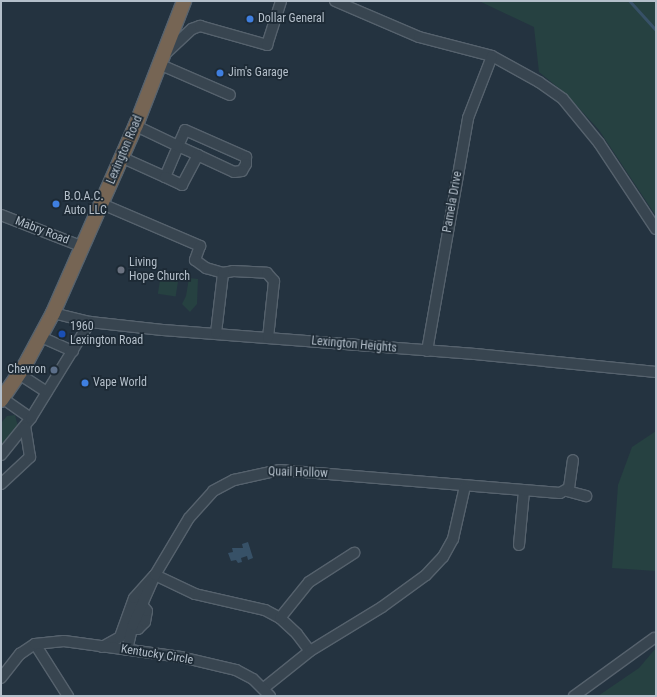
<!DOCTYPE html>
<style>
body{margin:0}
#map{position:relative;width:657px;height:697px;overflow:hidden;background:#243340;font-family:"Roboto Condensed",sans-serif}
div>[style]{position:absolute}
.green>*{inset:0;background:#264141;transform-origin:0 0}
.water>*{inset:0;background:#375167}
.stream>*{height:2.5px;margin:-1.25px;padding:0 1.25px;transform-origin:1.25px;border-radius:1.25px;background:#375167}
.roads{filter:drop-shadow(1px 0 #56626d) drop-shadow(-1px 0 #56626d) drop-shadow(0 1px #56626d) drop-shadow(0 -1px #56626d)}
.minor>*{height:10px;margin:-5px;padding:0 5px;transform-origin:5px;border-radius:5px;background:#384550}
.highway>*{height:14px;margin:-7px;padding:0 7px;transform-origin:7px;border-radius:7px;background:#766554}
.dots>*{width:11px;height:11px;translate:-50% -50%;box-sizing:border-box;border:2px solid #1d2a35;border-radius:50%}
span{translate:-50% -50%;white-space:nowrap;text-align:center;line-height:1.15;-webkit-text-stroke:3.5px #1d2a35;paint-order:stroke}
.poi-label{font-size:12px;color:#b4bfca}
.left{translate:0 -50%;text-align:left}
.right{translate:-100% -50%;text-align:right}
.street-label{font-size:12px;color:#b4bfca}
.frame{position:absolute;inset:0;border:2px solid #b4bfca;pointer-events:none}
</style>
<div id="map">
<div class="green">
<i style="clip-path:polygon(479px 1px,656px 1px,656px 216px,599px 130px,566px 94px,539px 72px,534px 27px)"></i>
<i style="left:161px;top:274px;width:18px;height:20px;rotate:9deg"></i>
<i style="clip-path:polygon(189px 278px,198px 279px,197px 304px,190px 312px,182px 304px,186px 296px)"></i>
<i style="clip-path:polygon(15px 415px,18px 427px,1px 448px,1px 423px,7px 416px)"></i>
<i style="clip-path:polygon(656px 431px,656px 571px,612px 568px,618px 485px,632px 447px)"></i>
<i style="clip-path:polygon(656px 648px,656px 696px,598px 696px,639px 668px)"></i>
</div>
<div class="water">
<i style="clip-path:polygon(248px 542px,253px 558px,248px 560px,247px 556px,241px 558px,242px 562px,238px 563px,236px 560px,231px 561px,228px 553px,233px 552px,232px 548px,243px 548px,242px 544px)"></i>
</div>
<div class="stream">
<i style="left:630px;top:1px;width:39px;rotate:48deg"></i>
</div>
<div class="roads">
<div class="minor">
<i style="left:335px;top:1px;width:91px;rotate:23.2deg"></i>
<i style="left:419px;top:37px;width:75px;rotate:14.6deg"></i>
<i style="left:492px;top:56px;width:54px;rotate:29deg"></i>
<i style="left:539px;top:82px;width:29px;rotate:35deg"></i>
<i style="left:563px;top:99px;width:57px;rotate:50.7deg"></i>
<i style="left:599px;top:143px;width:103px;rotate:56.5deg"></i>
<i style="left:165px;top:54px;width:37px;rotate:-43deg"></i>
<i style="left:192px;top:29px;width:9px;rotate:-21deg"></i>
<i style="left:200px;top:26px;width:70px;rotate:15.8deg"></i>
<i style="left:267px;top:45px;width:46px;rotate:-72.3deg"></i>
<i style="left:161px;top:65px;width:75px;rotate:23.5deg"></i>
<i style="left:123px;top:158px;width:46px;rotate:24.3deg"></i>
<i style="left:165px;top:177px;width:34px;rotate:-67deg"></i>
<i style="left:178px;top:146px;width:17px;rotate:-66deg"></i>
<i style="left:185px;top:130px;width:67px;rotate:23.9deg"></i>
<i style="left:246px;top:157px;width:7px;rotate:90deg"></i>
<i style="left:246px;top:164px;width:8px;rotate:120deg"></i>
<i style="left:242px;top:171px;width:8px;rotate:173deg"></i>
<i style="left:234px;top:172px;width:40px;rotate:-155deg"></i>
<i style="left:198px;top:155px;width:22px;rotate:-156deg"></i>
<i style="left:178px;top:146px;width:47px;rotate:-154.5deg"></i>
<i style="left:165px;top:177px;width:19px;rotate:25deg"></i>
<i style="left:182px;top:185px;width:34px;rotate:-62deg"></i>
<i style="left:102px;top:204px;width:107px;rotate:23.2deg"></i>
<i style="left:200px;top:246px;width:15px;rotate:110deg"></i>
<i style="left:195px;top:260px;width:14px;rotate:36deg"></i>
<i style="left:206px;top:268px;width:18px;rotate:16deg"></i>
<i style="left:1px;top:215px;width:88px;rotate:21.3deg"></i>
<i style="left:53px;top:313px;width:38px;rotate:14deg"></i>
<i style="left:90px;top:322px;width:73px;rotate:6.3deg"></i>
<i style="left:163px;top:330px;width:313px;rotate:4.4deg"></i>
<i style="left:475px;top:354px;width:182px;rotate:5.7deg"></i>
<i style="left:216px;top:333px;width:60px;rotate:-83.3deg"></i>
<i style="left:223px;top:273px;width:10px;rotate:-11deg"></i>
<i style="left:233px;top:271px;width:34px;rotate:3deg"></i>
<i style="left:267px;top:273px;width:11px;rotate:49deg"></i>
<i style="left:274px;top:281px;width:57px;rotate:96deg"></i>
<i style="left:41px;top:337px;width:35px;rotate:24deg"></i>
<i style="left:427px;top:351px;width:237px;rotate:-80deg"></i>
<i style="left:468px;top:118px;width:66px;rotate:-68.8deg"></i>
<i style="left:19px;top:374px;width:33px;rotate:33deg"></i>
<i style="left:2px;top:398px;width:35px;rotate:35deg"></i>
<i style="left:1px;top:455px;width:48px;rotate:-51deg"></i>
<i style="left:31px;top:418px;width:113px;rotate:-58.4deg"></i>
<i style="left:1px;top:484px;width:40px;rotate:-43deg"></i>
<i style="left:30px;top:457px;width:30px;rotate:-99deg"></i>
<i style="left:567px;top:491px;width:20px;rotate:15deg"></i>
<i style="left:519px;top:545px;width:54px;rotate:-84.7deg"></i>
<i style="left:155px;top:575px;width:44px;rotate:25.4deg"></i>
<i style="left:195px;top:594px;width:72px;rotate:12.9deg"></i>
<i style="left:265px;top:610px;width:17px;rotate:28deg"></i>
<i style="left:280px;top:618px;width:23px;rotate:43deg"></i>
<i style="left:297px;top:634px;width:21px;rotate:53deg"></i>
<i style="left:310px;top:651px;width:59px;rotate:141.2deg"></i>
<i style="left:280px;top:618px;width:46px;rotate:-51.1deg"></i>
<i style="left:309px;top:582px;width:54px;rotate:-32.8deg"></i>
<i style="left:128px;top:629px;width:10px"></i>
<i style="left:138px;top:629px;width:10px;rotate:-45deg"></i>
<i style="left:145px;top:622px;width:11px;rotate:-80deg"></i>
<i style="left:147px;top:611px;width:13px;rotate:-129deg"></i>
<i style="left:35px;top:644px;width:62px;rotate:57.6deg"></i>
<i style="left:102px;top:647px;width:21px;rotate:-29deg"></i>
<i style="left:120px;top:637px;width:41px;rotate:-70.3deg"></i>
<i style="left:134px;top:598px;width:30px;rotate:-48deg"></i>
<i style="left:127px;top:650px;width:26px;rotate:-77deg"></i>
<i style="left:133px;top:625px;width:55px;rotate:-66.3deg"></i>
<i style="left:155px;top:575px;width:66px;rotate:-59.2deg"></i>
<i style="left:189px;top:518px;width:36px;rotate:-48deg"></i>
<i style="left:213px;top:491px;width:24px;rotate:-28deg"></i>
<i style="left:234px;top:480px;width:47px;rotate:-12.3deg"></i>
<i style="left:280px;top:470px;width:281px;rotate:4.7deg"></i>
<i style="left:560px;top:493px;width:10px;rotate:-29deg"></i>
<i style="left:569px;top:488px;width:28px;rotate:-82deg"></i>
<i style="left:310px;top:651px;width:84px;rotate:-31.4deg"></i>
<i style="left:382px;top:607px;width:54px;rotate:-36deg"></i>
<i style="left:426px;top:575px;width:25px;rotate:-47deg"></i>
<i style="left:443px;top:557px;width:21px;rotate:-61deg"></i>
<i style="left:453px;top:539px;width:54px;rotate:-77.2deg"></i>
<i style="left:1px;top:678px;width:31px;rotate:-52deg"></i>
<i style="left:20px;top:654px;width:18px;rotate:-34deg"></i>
<i style="left:35px;top:644px;width:29px;rotate:-6deg"></i>
<i style="left:64px;top:641px;width:118px;rotate:7.8deg"></i>
<i style="left:181px;top:657px;width:57px;rotate:13.3deg"></i>
<i style="left:236px;top:670px;width:19px;rotate:28deg"></i>
<i style="left:253px;top:679px;width:24px;rotate:45deg"></i>
<i style="left:574px;top:696px;width:99px;rotate:-35.9deg"></i>
</div>
<div class="highway">
<i style="left:1px;top:400px;width:42px;rotate:-55.6deg"></i>
<i style="left:25px;top:365px;width:59px;rotate:-61.7deg"></i>
<i style="left:53px;top:313px;width:206px;rotate:-66.2deg"></i>
<i style="left:136px;top:125px;width:133px;rotate:-68.8deg"></i>
</div>
</div>
<div class="dots">
<i style="left:250px;top:19px;background:#3f7fe0"></i>
<i style="left:220px;top:73px;background:#3f7fe0"></i>
<i style="left:56px;top:204px;background:#3f7fe0"></i>
<i style="left:121px;top:270px;background:#6b7280"></i>
<i style="left:62px;top:334px;background:#1a4fb4"></i>
<i style="left:54px;top:370px;background:#5c6f8a"></i>
<i style="left:85px;top:383px;background:#3f7fe0"></i>
</div>
<div class="poi-label">
<span class="left" style="left:258px;top:19px">Dollar General</span>
<span class="left" style="left:228px;top:73px">Jim's Garage</span>
<span class="left" style="left:64px;top:204px">B.O.A.C.<br>Auto LLC</span>
<span class="left" style="left:129px;top:270px">Living<br>Hope Church</span>
<span class="left" style="left:70px;top:334px">1960<br>Lexington Road</span>
<span class="right" style="left:46px;top:370px">Chevron</span>
<span class="left" style="left:93px;top:383px">Vape World</span>
</div>
<div class="street-label">
<span style="left:125px;top:150px;rotate:-67deg">Lexington Road</span>
<span style="left:453px;top:202px;rotate:-80deg">Pamela Drive</span>
<span style="left:42px;top:231px;rotate:21deg">Mabry Road</span>
<span style="left:354px;top:345px;rotate:5deg">Lexington Heights</span>
<span style="left:298px;top:473px;rotate:2deg">Quail Hollow</span>
<span style="left:157px;top:655px;rotate:9deg">Kentucky Circle</span>
</div>
<div class="frame"></div>
</div>
